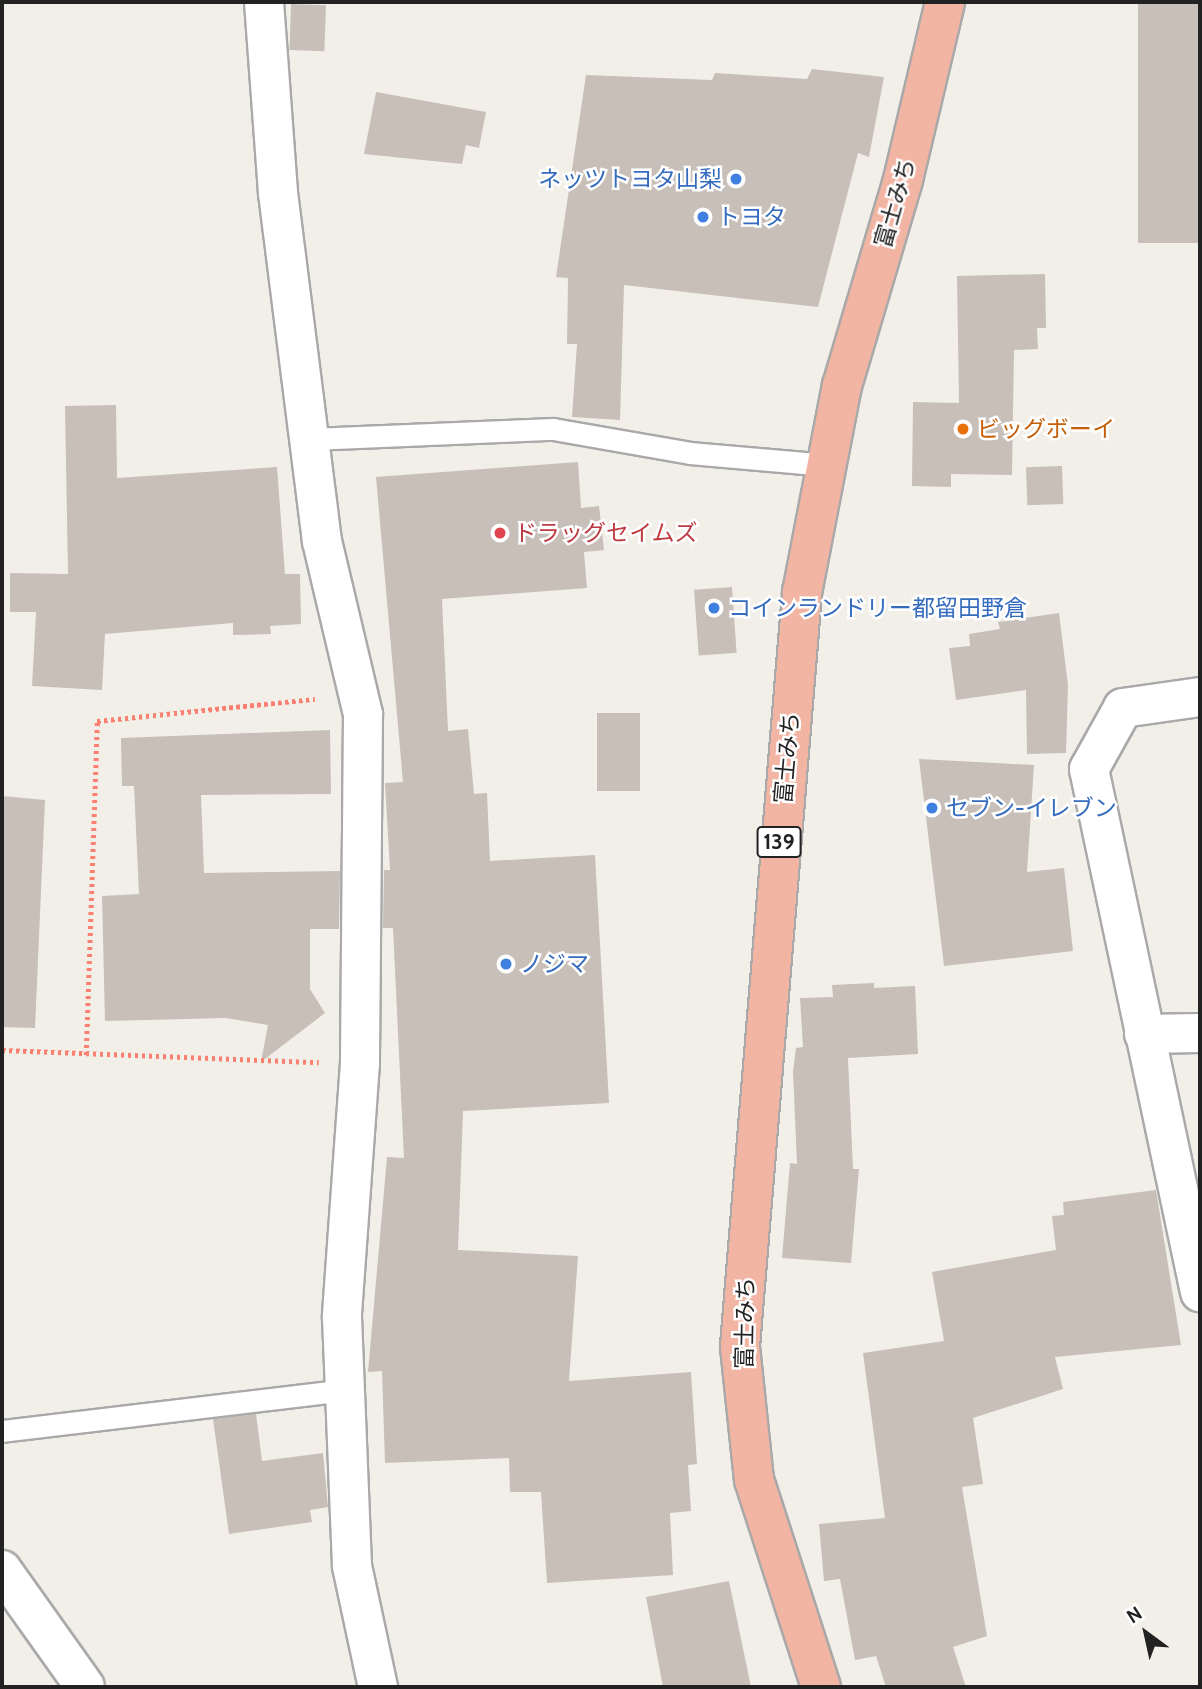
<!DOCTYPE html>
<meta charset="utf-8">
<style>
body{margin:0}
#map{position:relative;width:1202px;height:1689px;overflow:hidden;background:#f2efe9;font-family:Cabin,"Noto Sans JP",sans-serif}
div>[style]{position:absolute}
.building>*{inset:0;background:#c7bfb8;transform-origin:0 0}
.path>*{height:4.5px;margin-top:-2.25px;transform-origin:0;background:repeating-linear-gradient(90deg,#fa8072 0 3.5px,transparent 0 7px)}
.roads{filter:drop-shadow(2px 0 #a9a9a9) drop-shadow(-2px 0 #a9a9a9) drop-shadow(0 2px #a9a9a9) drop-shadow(0 -2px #a9a9a9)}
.service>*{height:21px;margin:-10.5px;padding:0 10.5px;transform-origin:10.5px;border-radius:10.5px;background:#fff}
.minor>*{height:38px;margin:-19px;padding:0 19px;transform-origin:19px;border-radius:19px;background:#fff}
.trunk>*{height:38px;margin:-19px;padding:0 19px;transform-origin:19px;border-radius:19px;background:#f2b4a3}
.dots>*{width:19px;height:19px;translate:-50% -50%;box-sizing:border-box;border:4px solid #fff;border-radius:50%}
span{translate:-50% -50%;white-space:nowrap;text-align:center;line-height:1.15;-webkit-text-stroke:5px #fff;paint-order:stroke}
.shield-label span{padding:2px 5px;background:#fff;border:2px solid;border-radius:5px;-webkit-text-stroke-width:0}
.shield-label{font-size:21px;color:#222;font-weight:700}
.shop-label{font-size:23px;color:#366cbe}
.right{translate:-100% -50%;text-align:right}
.left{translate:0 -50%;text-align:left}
.street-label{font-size:23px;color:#222}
.food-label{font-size:23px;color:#c56008}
.health-label{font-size:23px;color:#be3a42}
.frame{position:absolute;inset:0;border:4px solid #222;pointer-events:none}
.north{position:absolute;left:1111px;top:1598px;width:70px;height:70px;-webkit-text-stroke:5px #fff;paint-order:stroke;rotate:327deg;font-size:19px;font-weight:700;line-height:28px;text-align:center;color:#222}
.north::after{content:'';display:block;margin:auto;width:24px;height:32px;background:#222;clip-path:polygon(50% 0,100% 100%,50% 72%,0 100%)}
</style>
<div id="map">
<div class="building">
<i style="left:1138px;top:2px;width:62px;height:241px"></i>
<i style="left:291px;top:4px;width:35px;height:46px;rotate:2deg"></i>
<i style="clip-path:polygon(812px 69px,884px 77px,869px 157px,858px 153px,818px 307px,624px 285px,620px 420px,572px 417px,577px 344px,567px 344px,568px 278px,556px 277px,586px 75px,712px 80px,715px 73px,807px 79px)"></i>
<i style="clip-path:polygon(376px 92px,486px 112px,479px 148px,466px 145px,462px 164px,364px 154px)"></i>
<i style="clip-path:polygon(1045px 274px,1046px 328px,1037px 328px,1038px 349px,1014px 350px,1012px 475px,951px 474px,951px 487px,912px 486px,913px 402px,959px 403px,957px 276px)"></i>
<i style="clip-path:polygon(116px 405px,117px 478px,277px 467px,285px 574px,300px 574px,301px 624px,270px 626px,271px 634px,233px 635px,233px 623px,105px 634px,102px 690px,32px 686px,36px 612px,10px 612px,10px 573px,68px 574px,65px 406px)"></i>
<i style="clip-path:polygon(578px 462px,581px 508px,599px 506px,604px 550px,584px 552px,587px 588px,442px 599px,448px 731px,468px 729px,474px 794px,487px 793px,490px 861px,595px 855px,609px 1103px,463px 1111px,458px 1250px,578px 1256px,569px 1381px,691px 1372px,697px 1464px,688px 1465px,691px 1511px,670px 1513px,673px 1575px,547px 1583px,541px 1492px,510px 1492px,509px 1458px,385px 1463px,382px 1371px,368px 1372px,387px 1157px,404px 1158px,393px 928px,383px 928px,384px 870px,390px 870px,385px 783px,403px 782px,376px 477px)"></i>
<i style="left:1062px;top:466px;width:38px;height:36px;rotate:88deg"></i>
<i style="left:732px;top:587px;width:66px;height:38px;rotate:86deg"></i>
<i style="clip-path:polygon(1059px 613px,1068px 685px,1066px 753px,1027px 754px,1026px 690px,956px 700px,949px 648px,970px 646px,969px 634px,1000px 629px,998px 622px)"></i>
<i style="left:597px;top:713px;width:43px;height:78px"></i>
<i style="clip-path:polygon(330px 730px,331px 794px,201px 795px,204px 873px,340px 871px,339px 929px,310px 929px,310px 989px,325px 1013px,261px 1062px,268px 1025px,226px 1018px,105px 1021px,102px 896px,139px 894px,134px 786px,122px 786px,121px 738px)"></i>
<i style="clip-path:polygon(919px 759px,1034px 765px,1027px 872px,1064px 868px,1073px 951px,944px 966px)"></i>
<i style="clip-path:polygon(2px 796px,45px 800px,35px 1028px,2px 1027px)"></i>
<i style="clip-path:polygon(874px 983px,874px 988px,915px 986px,918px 1054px,848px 1058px,853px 1169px,859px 1169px,851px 1263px,782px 1258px,790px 1163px,797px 1164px,793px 1071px,796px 1048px,803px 1047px,800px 998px,833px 997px,832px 985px)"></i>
<i style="clip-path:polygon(1156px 1190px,1181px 1345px,1055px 1357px,1063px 1389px,973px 1418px,983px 1484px,962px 1487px,987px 1636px,953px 1647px,966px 1687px,886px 1687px,876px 1656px,855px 1660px,840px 1579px,824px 1581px,819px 1524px,885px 1518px,863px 1353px,944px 1341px,932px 1272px,1056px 1250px,1052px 1216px,1064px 1215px,1063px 1202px)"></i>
<i style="clip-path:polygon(256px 1414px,262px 1461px,323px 1453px,328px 1507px,310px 1510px,312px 1522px,229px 1534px,213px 1419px)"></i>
<i style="clip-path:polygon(729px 1581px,751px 1687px,663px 1687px,646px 1597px)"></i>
</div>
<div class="path">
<i style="left:2px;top:1050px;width:317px;rotate:2.2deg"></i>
<i style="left:86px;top:1055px;width:334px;rotate:-88.1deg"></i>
<i style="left:97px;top:721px;width:219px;rotate:-5.8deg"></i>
</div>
<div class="roads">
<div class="service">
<i style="left:311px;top:439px;width:242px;rotate:-2.4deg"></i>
<i style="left:553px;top:429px;width:139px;rotate:9.9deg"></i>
<i style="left:690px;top:453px;width:137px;rotate:5deg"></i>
<i style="left:2px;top:1431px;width:345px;rotate:-6.8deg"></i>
</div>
<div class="minor">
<i style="left:264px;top:2px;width:192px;rotate:85.8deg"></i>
<i style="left:278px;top:193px;width:351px;rotate:82.8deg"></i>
<i style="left:322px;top:541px;width:178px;rotate:76.7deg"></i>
<i style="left:363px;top:714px;width:349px;rotate:90.5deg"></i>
<i style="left:360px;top:1063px;width:255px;rotate:94.1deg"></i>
<i style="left:342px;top:1317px;width:249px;rotate:87.7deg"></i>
<i style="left:352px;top:1566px;width:124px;rotate:77.9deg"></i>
<i style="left:1200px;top:697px;width:78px;rotate:171.9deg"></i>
<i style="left:1123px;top:708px;width:70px;rotate:119.1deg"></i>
<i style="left:1089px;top:769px;width:535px;rotate:78.02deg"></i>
<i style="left:1144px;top:1034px;width:56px;rotate:-1deg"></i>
<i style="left:2px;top:1570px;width:143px;rotate:54.6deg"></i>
</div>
<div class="trunk">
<i style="left:821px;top:1687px;width:218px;rotate:-107.9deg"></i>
<i style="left:754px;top:1480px;width:135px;rotate:-96deg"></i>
<i style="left:740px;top:1346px;width:756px;rotate:-85.29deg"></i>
<i style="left:802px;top:593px;width:211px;rotate:-79.1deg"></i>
<i style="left:842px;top:386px;width:215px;rotate:-73.5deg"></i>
<i style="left:903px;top:180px;width:183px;rotate:-76.7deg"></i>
</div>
</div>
<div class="dots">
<i style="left:736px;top:179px;background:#3f7fe0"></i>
<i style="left:703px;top:217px;background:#3f7fe0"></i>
<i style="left:963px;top:429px;background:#e8710a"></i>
<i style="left:500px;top:533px;background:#e0444e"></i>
<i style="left:714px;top:608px;background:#3f7fe0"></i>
<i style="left:932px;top:808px;background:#3f7fe0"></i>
<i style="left:506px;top:964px;background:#3f7fe0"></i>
</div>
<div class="shield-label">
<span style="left:779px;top:842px">139</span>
</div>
<div class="shop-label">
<span class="right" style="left:722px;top:179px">ネッツトヨタ山梨</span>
<span class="left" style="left:717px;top:217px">トヨタ</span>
<span class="left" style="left:728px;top:608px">コインランドリー都留田野倉</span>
<span class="left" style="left:946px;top:808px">セブン-イレブン</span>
<span class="left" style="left:520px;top:964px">ノジマ</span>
</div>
<div class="street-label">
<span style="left:895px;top:203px;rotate:-74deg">富士みち</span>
<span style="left:787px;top:758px;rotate:-85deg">富士みち</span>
<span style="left:745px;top:1323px;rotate:-89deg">富士みち</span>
</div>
<div class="food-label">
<span class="left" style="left:977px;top:429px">ビッグボーイ</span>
</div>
<div class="health-label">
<span class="left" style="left:514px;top:533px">ドラッグセイムズ</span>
</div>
<div class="frame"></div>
<div class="north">N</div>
</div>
